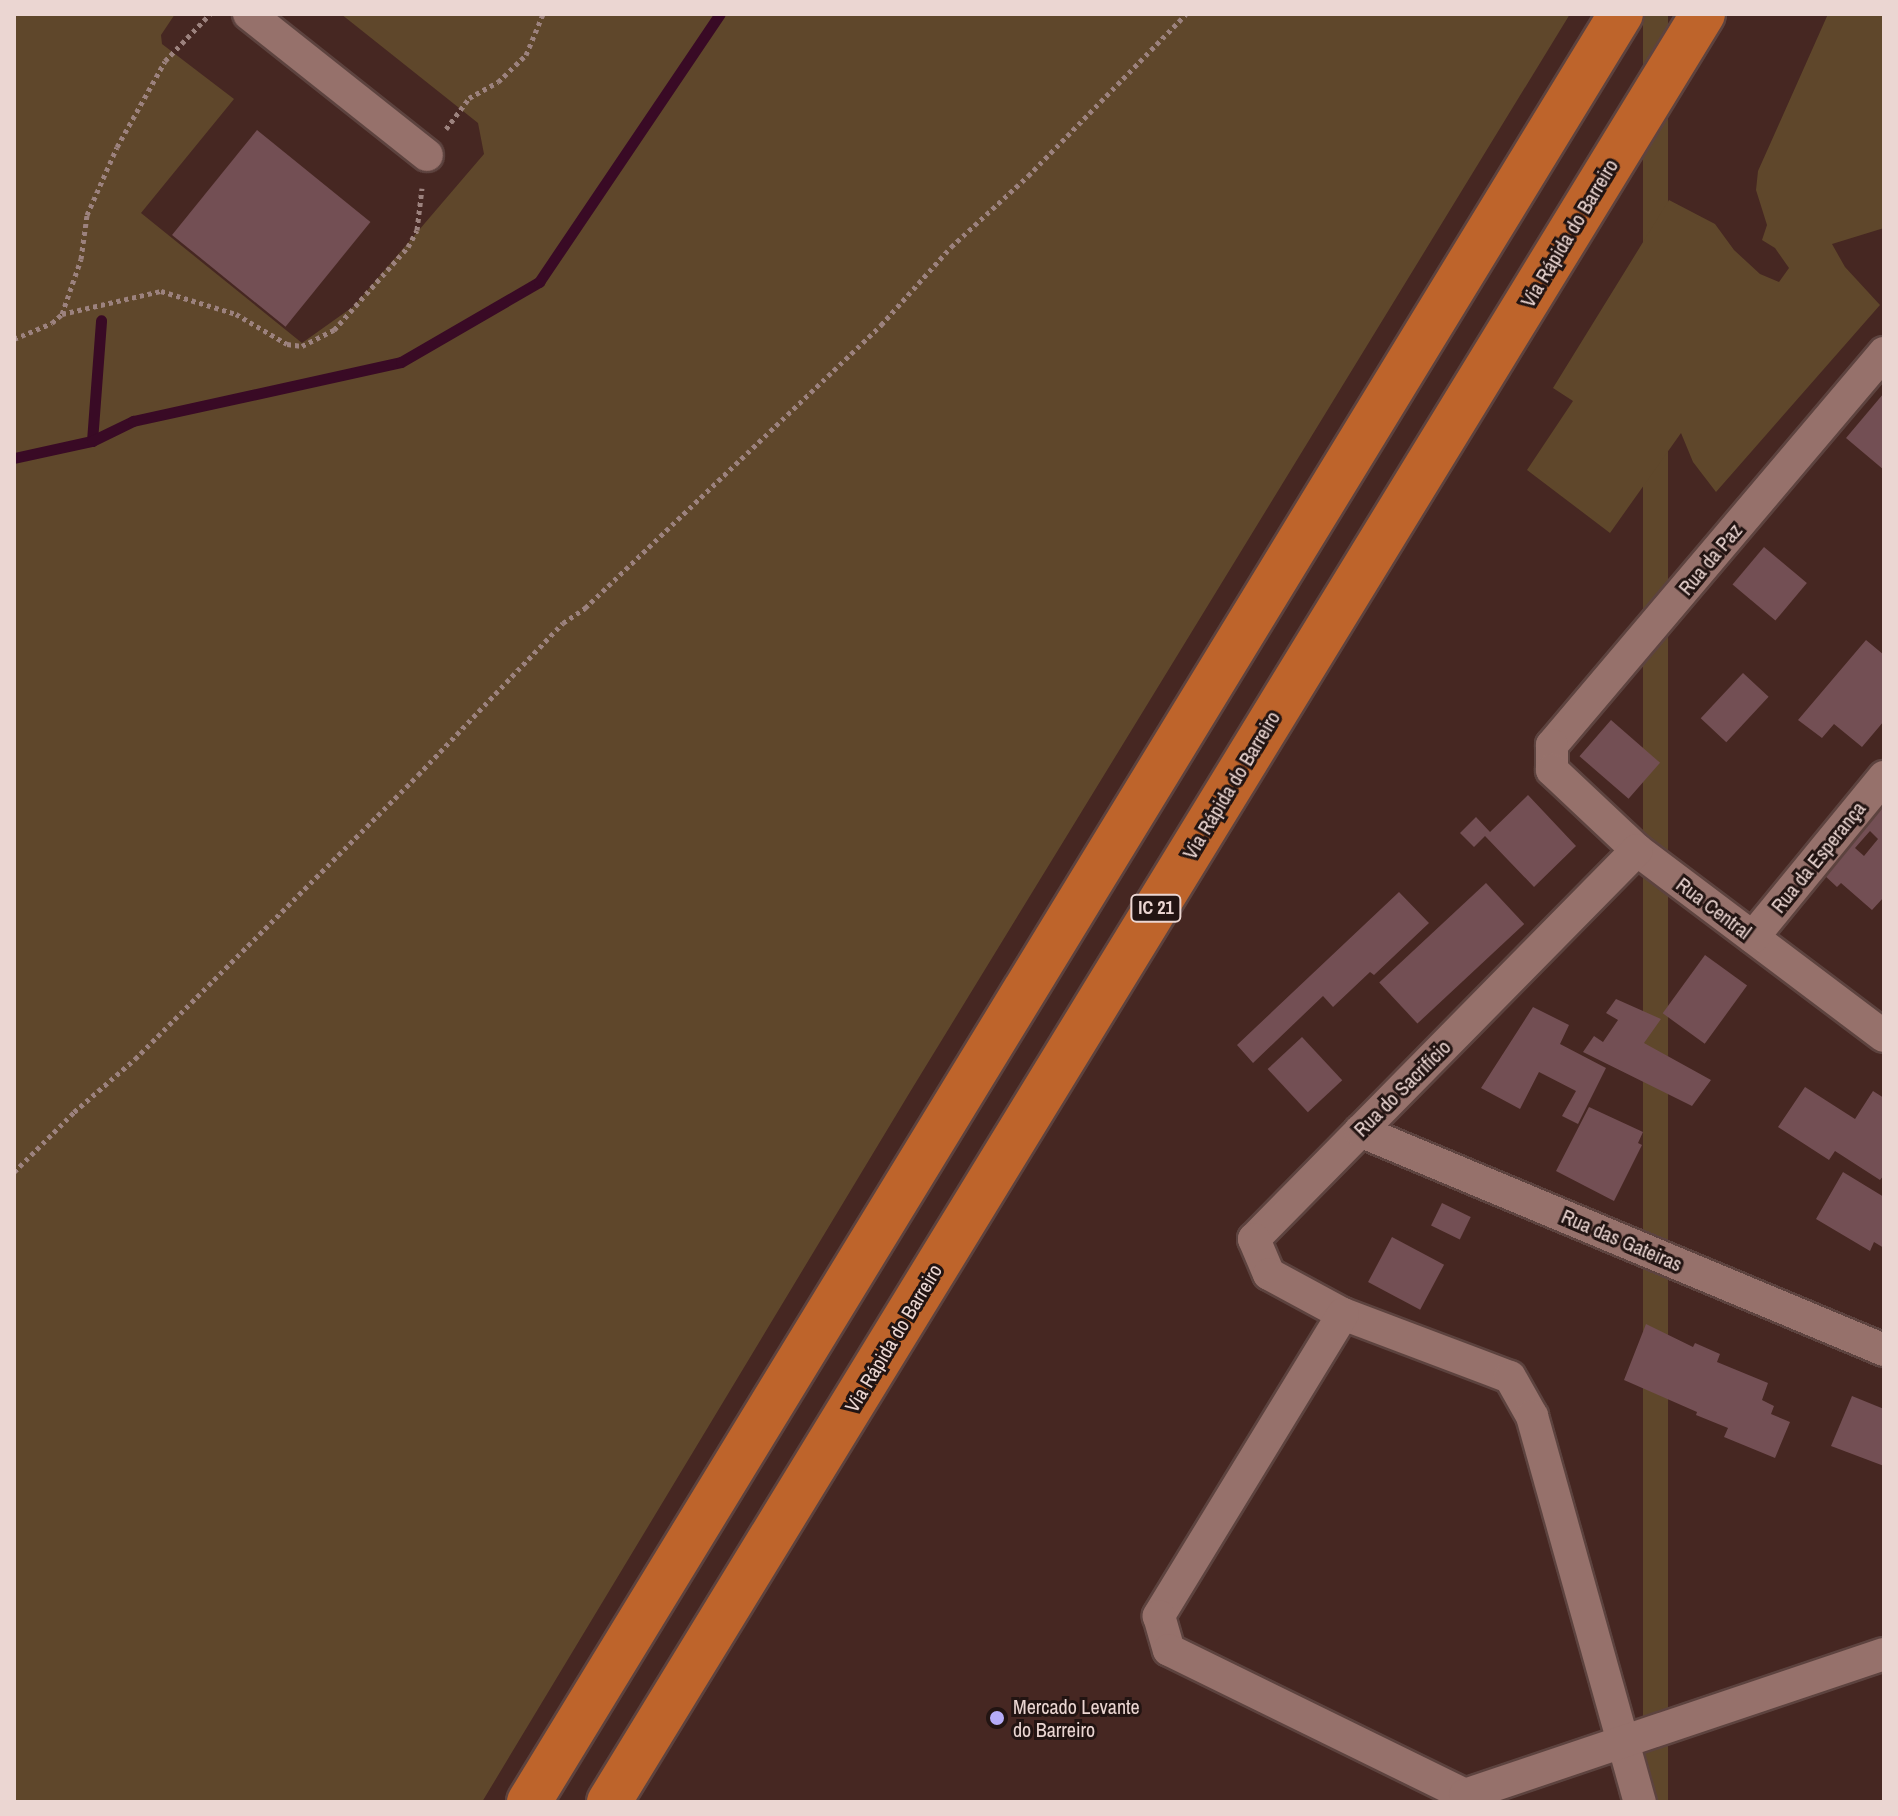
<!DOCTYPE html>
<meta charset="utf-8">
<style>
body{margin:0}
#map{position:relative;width:1898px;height:1816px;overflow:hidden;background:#462722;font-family:"Archivo Narrow",sans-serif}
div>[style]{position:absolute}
.green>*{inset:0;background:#5f472b;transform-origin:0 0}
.stream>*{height:11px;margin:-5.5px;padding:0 5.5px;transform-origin:5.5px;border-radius:5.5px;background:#390a25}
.building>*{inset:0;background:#734f54;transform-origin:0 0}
.path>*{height:5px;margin-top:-2.5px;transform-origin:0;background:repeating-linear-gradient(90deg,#9c827e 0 4px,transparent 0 8px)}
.roads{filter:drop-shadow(2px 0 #5d433f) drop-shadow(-2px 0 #5d433f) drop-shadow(0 2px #5d433f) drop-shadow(0 -2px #5d433f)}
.minor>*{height:32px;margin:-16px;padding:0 16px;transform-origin:16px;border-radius:16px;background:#96716b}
.trunk>*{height:44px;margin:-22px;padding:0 22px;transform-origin:22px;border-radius:22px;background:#be642b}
.dots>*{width:22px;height:22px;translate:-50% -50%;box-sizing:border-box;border:4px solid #221412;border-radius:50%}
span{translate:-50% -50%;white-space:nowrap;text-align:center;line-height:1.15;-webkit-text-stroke:6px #221412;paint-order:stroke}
.shield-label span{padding:2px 6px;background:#221412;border:2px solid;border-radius:6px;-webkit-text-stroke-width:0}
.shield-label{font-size:18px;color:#ebd6d2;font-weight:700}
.street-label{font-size:20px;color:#ebd6d2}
.poi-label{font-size:20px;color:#ebd6d2}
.left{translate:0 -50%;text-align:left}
.frame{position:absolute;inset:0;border:16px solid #ebd6d2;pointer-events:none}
</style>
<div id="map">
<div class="green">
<i style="clip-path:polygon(14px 14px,175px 14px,161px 35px,162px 44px,234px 99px,141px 213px,302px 343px,354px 306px,484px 154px,478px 123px,341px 14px,1570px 14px,910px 1092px,482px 1802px,14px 1802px)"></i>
<i style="left:1643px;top:14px;width:25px;height:2095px"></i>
<i style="clip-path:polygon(1828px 14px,1884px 14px,1884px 228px,1832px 244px,1845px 267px,1880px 305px,1716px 492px,1693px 462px,1681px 433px,1610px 533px,1527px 470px,1573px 401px,1553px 388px,1669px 200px,1715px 224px,1734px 250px,1760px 274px,1779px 282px,1789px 268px,1775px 248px,1762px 240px,1767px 225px,1756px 190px,1758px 171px)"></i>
</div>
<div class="stream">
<i style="left:92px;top:441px;width:121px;rotate:-85.7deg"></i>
<i style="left:14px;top:458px;width:80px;rotate:-12.3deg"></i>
<i style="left:92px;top:441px;width:46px;rotate:-26deg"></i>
<i style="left:133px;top:421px;width:274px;rotate:-12.4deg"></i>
<i style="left:401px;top:362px;width:160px;rotate:-30.1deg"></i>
<i style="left:539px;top:282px;width:323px;rotate:-56deg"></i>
</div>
<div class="building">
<i style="left:257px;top:130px;width:146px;height:135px;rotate:39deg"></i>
<i style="clip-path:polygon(1884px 393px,1884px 470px,1846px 438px)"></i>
<i style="left:1764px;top:547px;width:56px;height:49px;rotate:40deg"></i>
<i style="clip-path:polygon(1866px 640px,1884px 655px,1884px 721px,1862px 747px,1834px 724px,1822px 738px,1798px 720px)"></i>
<i style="left:1743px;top:673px;width:35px;height:62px;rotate:43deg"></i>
<i style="left:1611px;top:720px;width:65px;height:48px;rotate:41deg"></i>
<i style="clip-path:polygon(1528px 795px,1576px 846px,1534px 887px,1485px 836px,1474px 847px,1460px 833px,1476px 817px,1490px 832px)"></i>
<i style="clip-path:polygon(evenodd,1884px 799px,1884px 897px,1872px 910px,1841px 883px,1837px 887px,1823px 874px,1884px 799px,1870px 831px,1878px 839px,1864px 856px,1855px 848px,1870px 831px)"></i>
<i style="left:1486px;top:883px;width:56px;height:146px;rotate:47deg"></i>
<i style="clip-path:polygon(1399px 892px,1429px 923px,1374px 975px,1370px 972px,1333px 1007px,1323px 996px,1253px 1063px,1237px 1045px)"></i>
<i style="left:1705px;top:955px;width:52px;height:72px;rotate:36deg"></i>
<i style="clip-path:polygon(1616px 999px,1661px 1019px,1644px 1043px,1711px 1080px,1692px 1106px,1583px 1052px,1594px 1036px,1603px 1042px,1618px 1020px,1606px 1013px)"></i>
<i style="clip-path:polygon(1533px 1007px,1569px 1025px,1560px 1044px,1606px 1068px,1578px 1124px,1562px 1116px,1576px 1091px,1539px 1072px,1520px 1109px,1481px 1088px)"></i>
<i style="left:1302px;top:1037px;width:59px;height:47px;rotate:47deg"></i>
<i style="clip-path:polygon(1805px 1087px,1855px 1119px,1873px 1091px,1884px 1098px,1884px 1175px,1880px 1180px,1835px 1151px,1829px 1160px,1778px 1127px)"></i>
<i style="clip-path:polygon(1589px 1107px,1643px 1132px,1638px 1143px,1642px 1145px,1614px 1201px,1556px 1171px)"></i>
<i style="clip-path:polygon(1843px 1172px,1884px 1197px,1884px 1248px,1874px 1242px,1870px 1251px,1816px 1219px)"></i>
<i style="left:1442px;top:1203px;width:32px;height:25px;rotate:26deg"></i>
<i style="left:1392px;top:1237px;width:59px;height:51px;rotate:28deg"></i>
<i style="clip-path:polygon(1646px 1324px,1693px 1347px,1695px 1343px,1720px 1354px,1717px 1362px,1768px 1383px,1762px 1400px,1774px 1406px,1771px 1414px,1790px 1422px,1775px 1458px,1724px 1437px,1728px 1428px,1696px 1415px,1697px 1412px,1624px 1380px)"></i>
<i style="clip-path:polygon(1852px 1396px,1884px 1409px,1884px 1466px,1831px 1446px)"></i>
</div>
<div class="path">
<i style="left:446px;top:129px;width:39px;rotate:-53deg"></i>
<i style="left:469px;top:98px;width:33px;rotate:-29deg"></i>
<i style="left:498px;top:82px;width:39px;rotate:-44deg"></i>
<i style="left:526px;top:55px;width:44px;rotate:-67.5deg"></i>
<i style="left:62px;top:314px;width:102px;rotate:-13.1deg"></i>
<i style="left:161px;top:291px;width:78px;rotate:17deg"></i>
<i style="left:236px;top:314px;width:59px;rotate:30.5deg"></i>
<i style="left:287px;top:344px;width:15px;rotate:8deg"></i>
<i style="left:302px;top:346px;width:36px;rotate:-27deg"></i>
<i style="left:334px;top:330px;width:111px;rotate:-48.3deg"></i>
<i style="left:408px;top:247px;width:19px;rotate:-62deg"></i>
<i style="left:417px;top:230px;width:42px;rotate:-83.2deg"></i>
<i style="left:14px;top:339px;width:41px;rotate:-22.8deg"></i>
<i style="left:52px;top:323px;width:13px;rotate:-42deg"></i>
<i style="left:62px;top:314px;width:58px;rotate:-70.9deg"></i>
<i style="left:81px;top:259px;width:44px;rotate:-82.2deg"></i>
<i style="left:87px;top:215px;width:74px;rotate:-66.2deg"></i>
<i style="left:117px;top:147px;width:98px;rotate:-60.8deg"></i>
<i style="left:165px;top:61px;width:65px;rotate:-46.2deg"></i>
<i style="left:14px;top:1172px;width:85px;rotate:-45deg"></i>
<i style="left:74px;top:1112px;width:81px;rotate:-41deg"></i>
<i style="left:135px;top:1059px;width:401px;rotate:-45.1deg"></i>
<i style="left:418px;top:775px;width:210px;rotate:-46.4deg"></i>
<i style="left:563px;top:623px;width:27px;rotate:-34deg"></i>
<i style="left:585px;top:608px;width:410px;rotate:-43.7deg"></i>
<i style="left:881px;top:325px;width:105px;rotate:-48.1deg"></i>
<i style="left:951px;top:247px;width:105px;rotate:-42.7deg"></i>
<i style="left:1028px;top:176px;width:226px;rotate:-45.7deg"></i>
</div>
<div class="roads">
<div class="minor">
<i style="left:249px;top:14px;width:227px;rotate:38.4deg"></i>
<i style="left:1884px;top:353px;width:514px;rotate:130.26deg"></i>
<i style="left:1552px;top:745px;width:25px;rotate:90deg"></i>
<i style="left:1552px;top:770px;width:117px;rotate:43.3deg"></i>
<i style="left:1637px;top:850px;width:309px;rotate:37deg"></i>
<i style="left:1637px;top:850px;width:546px;rotate:134.55deg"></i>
<i style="left:1254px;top:1239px;width:38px;rotate:67deg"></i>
<i style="left:1269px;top:1274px;width:84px;rotate:28.4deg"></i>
<i style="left:1343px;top:1314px;width:178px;rotate:20.7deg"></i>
<i style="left:1510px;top:1377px;width:45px;rotate:60.6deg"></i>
<i style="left:1532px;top:1416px;width:401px;rotate:74.4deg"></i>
<i style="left:1753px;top:937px;width:207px;rotate:-50.7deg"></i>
<i style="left:1360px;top:1131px;width:568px;rotate:22.68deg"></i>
<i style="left:1343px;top:1314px;width:354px;rotate:121.4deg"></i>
<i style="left:1159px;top:1616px;width:35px;rotate:74deg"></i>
<i style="left:1169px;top:1650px;width:330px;rotate:26.1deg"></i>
<i style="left:1465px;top:1795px;width:442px;rotate:-18.6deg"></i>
</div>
<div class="trunk">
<i style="left:529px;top:1802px;width:2095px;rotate:-58.59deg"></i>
<i style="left:609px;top:1802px;width:2096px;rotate:-58.54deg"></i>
</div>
</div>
<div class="dots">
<i style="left:997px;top:1718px;background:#b6acf8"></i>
</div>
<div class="shield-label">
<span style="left:1156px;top:908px">IC 21</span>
</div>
<div class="street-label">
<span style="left:1569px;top:233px;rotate:-59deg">Via Rápida do Barreiro</span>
<span style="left:1710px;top:559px;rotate:-50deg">Rua da Paz</span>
<span style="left:1231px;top:785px;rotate:-59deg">Via Rápida do Barreiro</span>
<span style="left:1818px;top:857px;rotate:-51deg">Rua da Esperança</span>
<span style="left:1714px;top:908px;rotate:37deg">Rua Central</span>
<span style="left:1402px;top:1088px;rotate:-45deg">Rua do Sacrifício</span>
<span style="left:1622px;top:1240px;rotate:23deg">Rua das Gateiras</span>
<span style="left:893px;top:1338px;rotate:-59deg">Via Rápida do Barreiro</span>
</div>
<div class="poi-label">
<span class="left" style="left:1013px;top:1718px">Mercado Levante<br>do Barreiro</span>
</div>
<div class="frame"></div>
</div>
